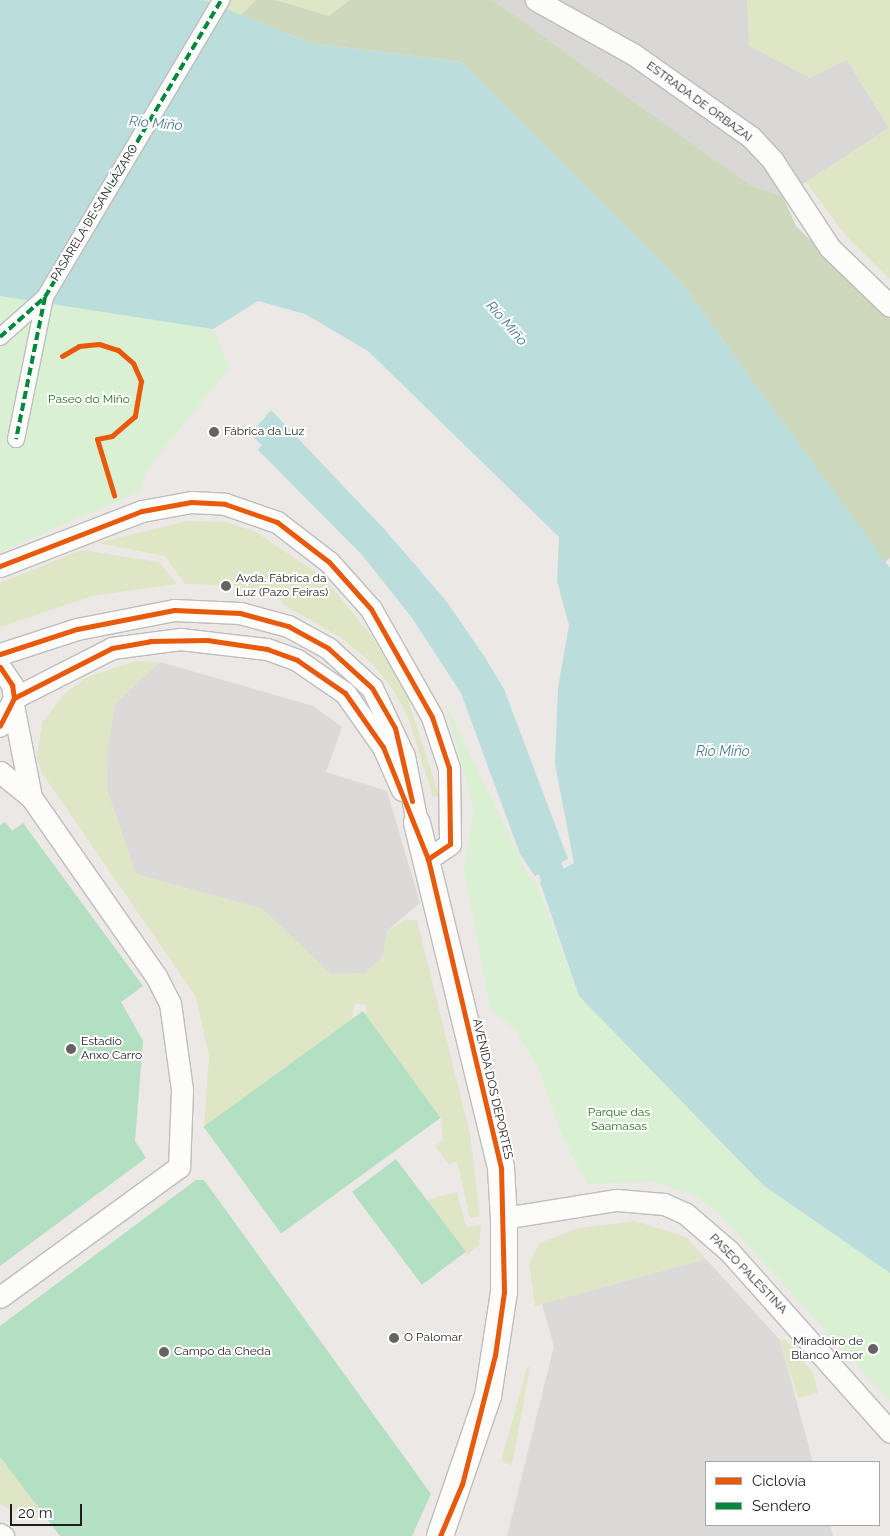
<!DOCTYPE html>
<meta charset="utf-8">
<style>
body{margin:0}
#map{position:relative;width:890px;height:1536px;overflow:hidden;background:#ebe8e6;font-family:Raleway,sans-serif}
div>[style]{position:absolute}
.residential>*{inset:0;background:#dad8d7}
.grass>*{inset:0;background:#dfe6c6}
.forest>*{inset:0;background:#cdd8bd}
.park>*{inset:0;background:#d9f0d2}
.pitch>*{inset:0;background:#b3dfc2;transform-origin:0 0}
.parking>*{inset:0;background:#dbdad9}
.water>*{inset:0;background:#bbdedc}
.canal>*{height:25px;margin:-12.5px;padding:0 12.5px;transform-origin:12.5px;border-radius:12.5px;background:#bbdedc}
.roads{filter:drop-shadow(1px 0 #bebdbc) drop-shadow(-1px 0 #bebdbc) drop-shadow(0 1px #bebdbc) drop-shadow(0 -1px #bebdbc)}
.pedestrian>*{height:16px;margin:-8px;padding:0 8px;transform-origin:8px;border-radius:8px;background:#fcfcfb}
.minor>*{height:21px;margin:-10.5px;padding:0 10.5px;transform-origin:10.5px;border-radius:10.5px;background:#fcfcfb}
.tertiary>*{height:26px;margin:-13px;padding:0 13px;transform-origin:13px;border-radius:13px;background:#fcfcfb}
.quiet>*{height:4px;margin-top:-2px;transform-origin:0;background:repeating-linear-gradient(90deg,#00873e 0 8px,transparent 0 12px)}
.cycleway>*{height:5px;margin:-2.5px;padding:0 2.5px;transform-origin:2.5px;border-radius:2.5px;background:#e8590c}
.dots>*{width:14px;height:14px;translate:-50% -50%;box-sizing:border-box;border:2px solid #fff;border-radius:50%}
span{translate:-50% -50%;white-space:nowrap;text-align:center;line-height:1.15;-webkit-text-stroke:4px #fff;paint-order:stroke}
.street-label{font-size:12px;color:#1d1d1d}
.park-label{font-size:12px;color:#217412}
.poi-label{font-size:12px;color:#1d1d1d}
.left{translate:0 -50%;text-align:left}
.right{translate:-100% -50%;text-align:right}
.water-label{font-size:14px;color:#477c90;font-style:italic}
.legend{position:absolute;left:705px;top:1461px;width:175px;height:65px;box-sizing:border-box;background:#fff;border:1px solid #a5a5a5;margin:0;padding:6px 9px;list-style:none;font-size:15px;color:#1d1d1d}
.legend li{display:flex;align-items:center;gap:10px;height:25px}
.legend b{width:25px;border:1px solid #a5a5a5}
.scale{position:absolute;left:10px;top:1504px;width:72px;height:22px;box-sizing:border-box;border:2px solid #1d1d1d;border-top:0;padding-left:6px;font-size:15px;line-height:18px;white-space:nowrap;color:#1d1d1d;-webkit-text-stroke:4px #fff;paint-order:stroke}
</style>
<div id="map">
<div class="residential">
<i style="clip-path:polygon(493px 0,747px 0,750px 46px,847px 60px,889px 128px,783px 197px,750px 185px)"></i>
</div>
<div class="grass">
<i style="clip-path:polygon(204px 0,256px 0,241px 15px)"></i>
<i style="clip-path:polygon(276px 0,350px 0,329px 16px)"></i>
<i style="clip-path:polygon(747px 0,890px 0,890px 279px,846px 236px,806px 182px,889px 128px,847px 60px,810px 78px,749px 46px)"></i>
<i style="clip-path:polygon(187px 521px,225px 522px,254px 531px,322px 576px,367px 630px,405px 689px,439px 796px,433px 797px,409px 720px,394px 691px,373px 664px,340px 637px,284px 605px,277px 595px,222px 585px,185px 584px,165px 556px,98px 543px)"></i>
<i style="clip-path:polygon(81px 550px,159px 562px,177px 584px,92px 596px,0 627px,0 583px)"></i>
<i style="clip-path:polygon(135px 661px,160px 662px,115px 704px,107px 790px,136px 874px,264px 909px,331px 974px,383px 956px,387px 931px,405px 920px,417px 920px,470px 1134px,480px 1216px,470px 1218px,457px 1161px,449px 1165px,435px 1146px,443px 1140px,441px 1118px,366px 1015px,366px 1005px,355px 1003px,351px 1020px,204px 1128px,209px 1056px,196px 997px,42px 773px,37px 758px,42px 723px,64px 694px,88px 677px)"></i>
<i style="clip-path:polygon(457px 1192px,466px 1227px,481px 1225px,479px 1245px,467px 1255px,426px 1200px)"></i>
<i style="clip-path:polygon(635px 1221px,686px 1237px,706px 1259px,535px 1306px,529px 1263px,540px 1243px,579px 1228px)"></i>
<i style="clip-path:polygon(785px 1339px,813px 1373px,818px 1393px,798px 1398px,780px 1340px)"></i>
<i style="clip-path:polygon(527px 1367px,530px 1367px,512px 1465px,501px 1462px)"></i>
<i style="clip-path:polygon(0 1457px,46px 1517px,30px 1520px,0 1504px)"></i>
</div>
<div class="forest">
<i style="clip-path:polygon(256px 0,276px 0,329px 16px,350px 0,493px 0,750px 185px,783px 197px,796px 226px,890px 319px,890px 558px,885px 562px,679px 280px,461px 62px,310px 43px,241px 15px)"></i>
</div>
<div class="park">
<i style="clip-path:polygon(0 296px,213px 329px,229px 368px,148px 468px,140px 491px,0 552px)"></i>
<i style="clip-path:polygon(445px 702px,530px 879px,535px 880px,579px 996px,763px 1185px,890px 1273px,890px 1401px,716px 1210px,698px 1197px,653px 1181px,587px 1184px,562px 1135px,539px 1069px,517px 1032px,490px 1007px,464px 869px,474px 809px)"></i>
</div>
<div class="pitch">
<i style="clip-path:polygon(5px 822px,12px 831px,23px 823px,143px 986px,121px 1002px,143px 1041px,135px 1141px,146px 1158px,0 1266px,0 825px)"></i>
<i style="left:363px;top:1011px;width:132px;height:197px;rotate:54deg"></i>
<i style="left:396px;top:1159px;width:116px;height:55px;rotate:53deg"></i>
<i style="clip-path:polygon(196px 1180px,204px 1180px,431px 1494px,412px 1536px,60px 1536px,0 1457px,0 1326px)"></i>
</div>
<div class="parking">
<i style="clip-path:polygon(160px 662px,313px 706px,342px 727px,326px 772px,387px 791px,420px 903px,387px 931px,383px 956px,365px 973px,331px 974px,263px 909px,136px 874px,107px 790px,108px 749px,115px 704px)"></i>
<i style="clip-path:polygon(706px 1259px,780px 1340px,813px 1462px,706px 1462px,706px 1525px,830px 1525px,833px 1536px,507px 1536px,554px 1346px,542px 1304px)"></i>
</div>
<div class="water">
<i style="clip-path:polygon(0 0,204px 0,310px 43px,461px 62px,679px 280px,890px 568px,890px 1273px,763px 1185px,579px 996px,540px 882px,574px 863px,555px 764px,558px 688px,569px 625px,557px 581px,559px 537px,368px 351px,305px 314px,258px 301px,213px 329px,0 296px)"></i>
<i style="clip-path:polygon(271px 410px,386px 531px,447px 602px,484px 656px,504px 689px,568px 859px,535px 876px,520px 854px,461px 693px,412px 618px,363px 556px,258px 450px,262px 445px,250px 434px)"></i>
</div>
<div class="canal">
<i style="left:539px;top:836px;width:44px;rotate:71.6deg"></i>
<i style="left:553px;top:878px;width:31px;rotate:61deg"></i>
</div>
<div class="roads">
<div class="pedestrian">
<i style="left:45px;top:297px;width:345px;rotate:-59.3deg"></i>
<i style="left:0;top:337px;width:60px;rotate:-41.6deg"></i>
<i style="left:45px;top:297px;width:145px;rotate:101.5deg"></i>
</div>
<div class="minor">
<i style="left:536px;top:0;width:111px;rotate:29.1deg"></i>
<i style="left:633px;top:54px;width:144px;rotate:35.1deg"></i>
<i style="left:751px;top:137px;width:33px;rotate:47deg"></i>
<i style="left:773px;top:161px;width:104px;rotate:56.8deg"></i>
<i style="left:830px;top:248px;width:83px;rotate:44deg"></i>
<i style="left:0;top:566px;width:152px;rotate:-21.2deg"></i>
<i style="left:142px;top:511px;width:50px;rotate:-10.4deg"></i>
<i style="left:191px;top:502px;width:34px;rotate:3deg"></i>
<i style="left:225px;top:504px;width:55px;rotate:19.1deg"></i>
<i style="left:277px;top:522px;width:66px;rotate:37.6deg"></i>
<i style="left:329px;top:562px;width:63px;rotate:48.2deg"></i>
<i style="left:371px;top:609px;width:124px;rotate:60.5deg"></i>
<i style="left:432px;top:717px;width:54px;rotate:71.6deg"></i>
<i style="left:449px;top:768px;width:76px;rotate:89.2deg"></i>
<i style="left:450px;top:844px;width:27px;rotate:146deg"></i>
<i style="left:0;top:654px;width:81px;rotate:-18deg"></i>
<i style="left:77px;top:629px;width:99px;rotate:-11.1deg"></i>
<i style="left:174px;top:610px;width:66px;rotate:2.6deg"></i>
<i style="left:240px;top:613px;width:50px;rotate:15.2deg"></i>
<i style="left:288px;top:626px;width:46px;rotate:28.8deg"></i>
<i style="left:328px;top:648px;width:59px;rotate:42.3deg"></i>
<i style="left:372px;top:688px;width:75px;rotate:64.8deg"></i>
<i style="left:404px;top:756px;width:68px;rotate:79deg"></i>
<i style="left:0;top:667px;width:22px;rotate:56deg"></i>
<i style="left:12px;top:685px;width:13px;rotate:81deg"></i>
<i style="left:14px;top:698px;width:31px;rotate:117deg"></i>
<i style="left:14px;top:698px;width:110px;rotate:-27deg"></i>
<i style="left:112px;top:648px;width:69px;rotate:-7.5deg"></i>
<i style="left:180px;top:639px;width:88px;rotate:6.6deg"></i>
<i style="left:267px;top:649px;width:32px;rotate:20deg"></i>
<i style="left:297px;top:660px;width:58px;rotate:34.5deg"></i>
<i style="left:345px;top:693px;width:66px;rotate:54.9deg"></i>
<i style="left:383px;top:747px;width:47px;rotate:66.2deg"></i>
<i style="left:13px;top:705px;width:94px;rotate:78.9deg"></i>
<i style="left:0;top:772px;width:40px;rotate:39deg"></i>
<i style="left:31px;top:797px;width:218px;rotate:55.1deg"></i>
<i style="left:156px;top:976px;width:30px;rotate:63deg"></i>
<i style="left:170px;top:1003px;width:88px;rotate:82.1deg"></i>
<i style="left:182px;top:1090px;width:77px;rotate:92.2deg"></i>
<i style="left:179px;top:1167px;width:221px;rotate:144deg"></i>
<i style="left:504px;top:1218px;width:114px;rotate:-9.1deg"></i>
<i style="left:617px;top:1200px;width:47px;rotate:4.9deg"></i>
<i style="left:664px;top:1204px;width:24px;rotate:24deg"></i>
<i style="left:686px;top:1214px;width:57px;rotate:40.7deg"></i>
<i style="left:729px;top:1251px;width:242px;rotate:48.3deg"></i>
<i style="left:0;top:1534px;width:4px;rotate:34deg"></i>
</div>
<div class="tertiary">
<i style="left:417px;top:823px;width:355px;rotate:76.3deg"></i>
<i style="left:501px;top:1168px;width:50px;rotate:86.6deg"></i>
<i style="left:504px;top:1218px;width:74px;rotate:90deg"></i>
<i style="left:504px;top:1292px;width:105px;rotate:98.7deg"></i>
<i style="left:488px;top:1396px;width:148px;rotate:108.9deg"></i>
</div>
</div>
<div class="quiet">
<i style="left:45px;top:297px;width:345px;rotate:-59.3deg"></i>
<i style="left:0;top:337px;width:60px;rotate:-41.6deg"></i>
<i style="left:45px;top:297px;width:145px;rotate:101.5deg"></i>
</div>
<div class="cycleway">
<i style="left:62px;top:356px;width:20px;rotate:-30deg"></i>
<i style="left:79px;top:346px;width:20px;rotate:-6deg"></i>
<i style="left:99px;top:344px;width:20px;rotate:18deg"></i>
<i style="left:118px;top:350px;width:20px;rotate:41deg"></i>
<i style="left:133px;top:363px;width:20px;rotate:66deg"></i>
<i style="left:141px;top:381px;width:36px;rotate:100deg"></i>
<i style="left:135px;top:416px;width:30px;rotate:139deg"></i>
<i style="left:112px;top:436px;width:15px;rotate:169deg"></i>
<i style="left:97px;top:439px;width:59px;rotate:73.1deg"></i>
<i style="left:0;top:566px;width:152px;rotate:-21.2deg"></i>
<i style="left:142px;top:511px;width:50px;rotate:-10.4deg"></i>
<i style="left:191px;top:502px;width:34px;rotate:3deg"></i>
<i style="left:225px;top:504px;width:55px;rotate:19.1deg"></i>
<i style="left:277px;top:522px;width:66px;rotate:37.6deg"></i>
<i style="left:329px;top:562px;width:63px;rotate:48.2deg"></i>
<i style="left:371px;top:609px;width:124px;rotate:60.5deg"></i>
<i style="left:432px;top:717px;width:54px;rotate:71.6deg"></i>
<i style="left:449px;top:768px;width:76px;rotate:89.2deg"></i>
<i style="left:450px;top:844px;width:27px;rotate:146deg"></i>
<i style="left:0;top:654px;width:81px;rotate:-18deg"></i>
<i style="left:77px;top:629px;width:99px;rotate:-11.1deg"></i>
<i style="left:174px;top:610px;width:66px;rotate:2.6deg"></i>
<i style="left:240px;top:613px;width:50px;rotate:15.2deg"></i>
<i style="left:288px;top:626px;width:46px;rotate:28.8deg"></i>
<i style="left:328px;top:648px;width:59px;rotate:42.3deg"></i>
<i style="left:372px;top:688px;width:46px;rotate:60.1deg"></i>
<i style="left:395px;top:728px;width:75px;rotate:76.9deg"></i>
<i style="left:0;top:667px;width:22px;rotate:56deg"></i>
<i style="left:12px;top:685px;width:13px;rotate:81deg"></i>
<i style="left:14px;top:698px;width:31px;rotate:117deg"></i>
<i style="left:14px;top:698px;width:110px;rotate:-27deg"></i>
<i style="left:112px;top:648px;width:39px;rotate:-10deg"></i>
<i style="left:150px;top:641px;width:57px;rotate:-1deg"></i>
<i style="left:207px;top:640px;width:61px;rotate:8.5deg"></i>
<i style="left:267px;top:649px;width:32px;rotate:20deg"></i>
<i style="left:297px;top:660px;width:58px;rotate:34.5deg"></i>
<i style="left:345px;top:693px;width:66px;rotate:54.9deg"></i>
<i style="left:383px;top:747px;width:121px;rotate:68.1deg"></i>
<i style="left:428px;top:859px;width:318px;rotate:76.7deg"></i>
<i style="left:501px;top:1168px;width:124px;rotate:88.6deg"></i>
<i style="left:504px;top:1292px;width:64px;rotate:98.1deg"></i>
<i style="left:495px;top:1355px;width:133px;rotate:104.3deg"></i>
<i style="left:462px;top:1484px;width:56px;rotate:112.9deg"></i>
</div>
<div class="dots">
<i style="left:214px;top:432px;background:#656463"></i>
<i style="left:226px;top:586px;background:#656463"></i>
<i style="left:71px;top:1049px;background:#656463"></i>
<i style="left:394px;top:1338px;background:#656463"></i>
<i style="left:873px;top:1349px;background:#656463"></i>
<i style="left:164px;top:1352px;background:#656463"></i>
</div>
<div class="street-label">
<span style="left:699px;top:102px;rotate:36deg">ESTRADA DE ORBAZAI</span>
<span style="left:95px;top:213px;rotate:-59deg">PASARELA DE SAN LÁZARO</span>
<span style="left:492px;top:1089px;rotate:77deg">AVENIDA DOS DEPORTES</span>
<span style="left:748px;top:1274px;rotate:46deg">PASEO PALESTINA</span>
</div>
<div class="park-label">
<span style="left:89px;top:400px">Paseo do Miño</span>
<span style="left:619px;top:1120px">Parque das<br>Saamasas</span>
</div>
<div class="poi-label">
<span class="left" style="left:224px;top:432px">Fábrica da Luz</span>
<span class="left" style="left:236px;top:586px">Avda. Fábrica da<br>Luz (Pazo Feiras)</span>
<span class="left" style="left:81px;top:1049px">Estadio<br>Anxo Carro</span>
<span class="left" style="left:404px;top:1338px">O Palomar</span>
<span class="right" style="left:863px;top:1349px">Miradoiro de<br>Blanco Amor</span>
<span class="left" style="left:174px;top:1352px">Campo da Cheda</span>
</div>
<div class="water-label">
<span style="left:156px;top:123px;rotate:5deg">Río Miño</span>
<span style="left:507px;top:323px;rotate:49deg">Río Miño</span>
<span style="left:723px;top:751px">Río Miño</span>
</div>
<ul class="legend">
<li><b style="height:6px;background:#e8590c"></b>Ciclovía</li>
<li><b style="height:6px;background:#00873e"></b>Sendero</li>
</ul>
<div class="scale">20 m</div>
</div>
